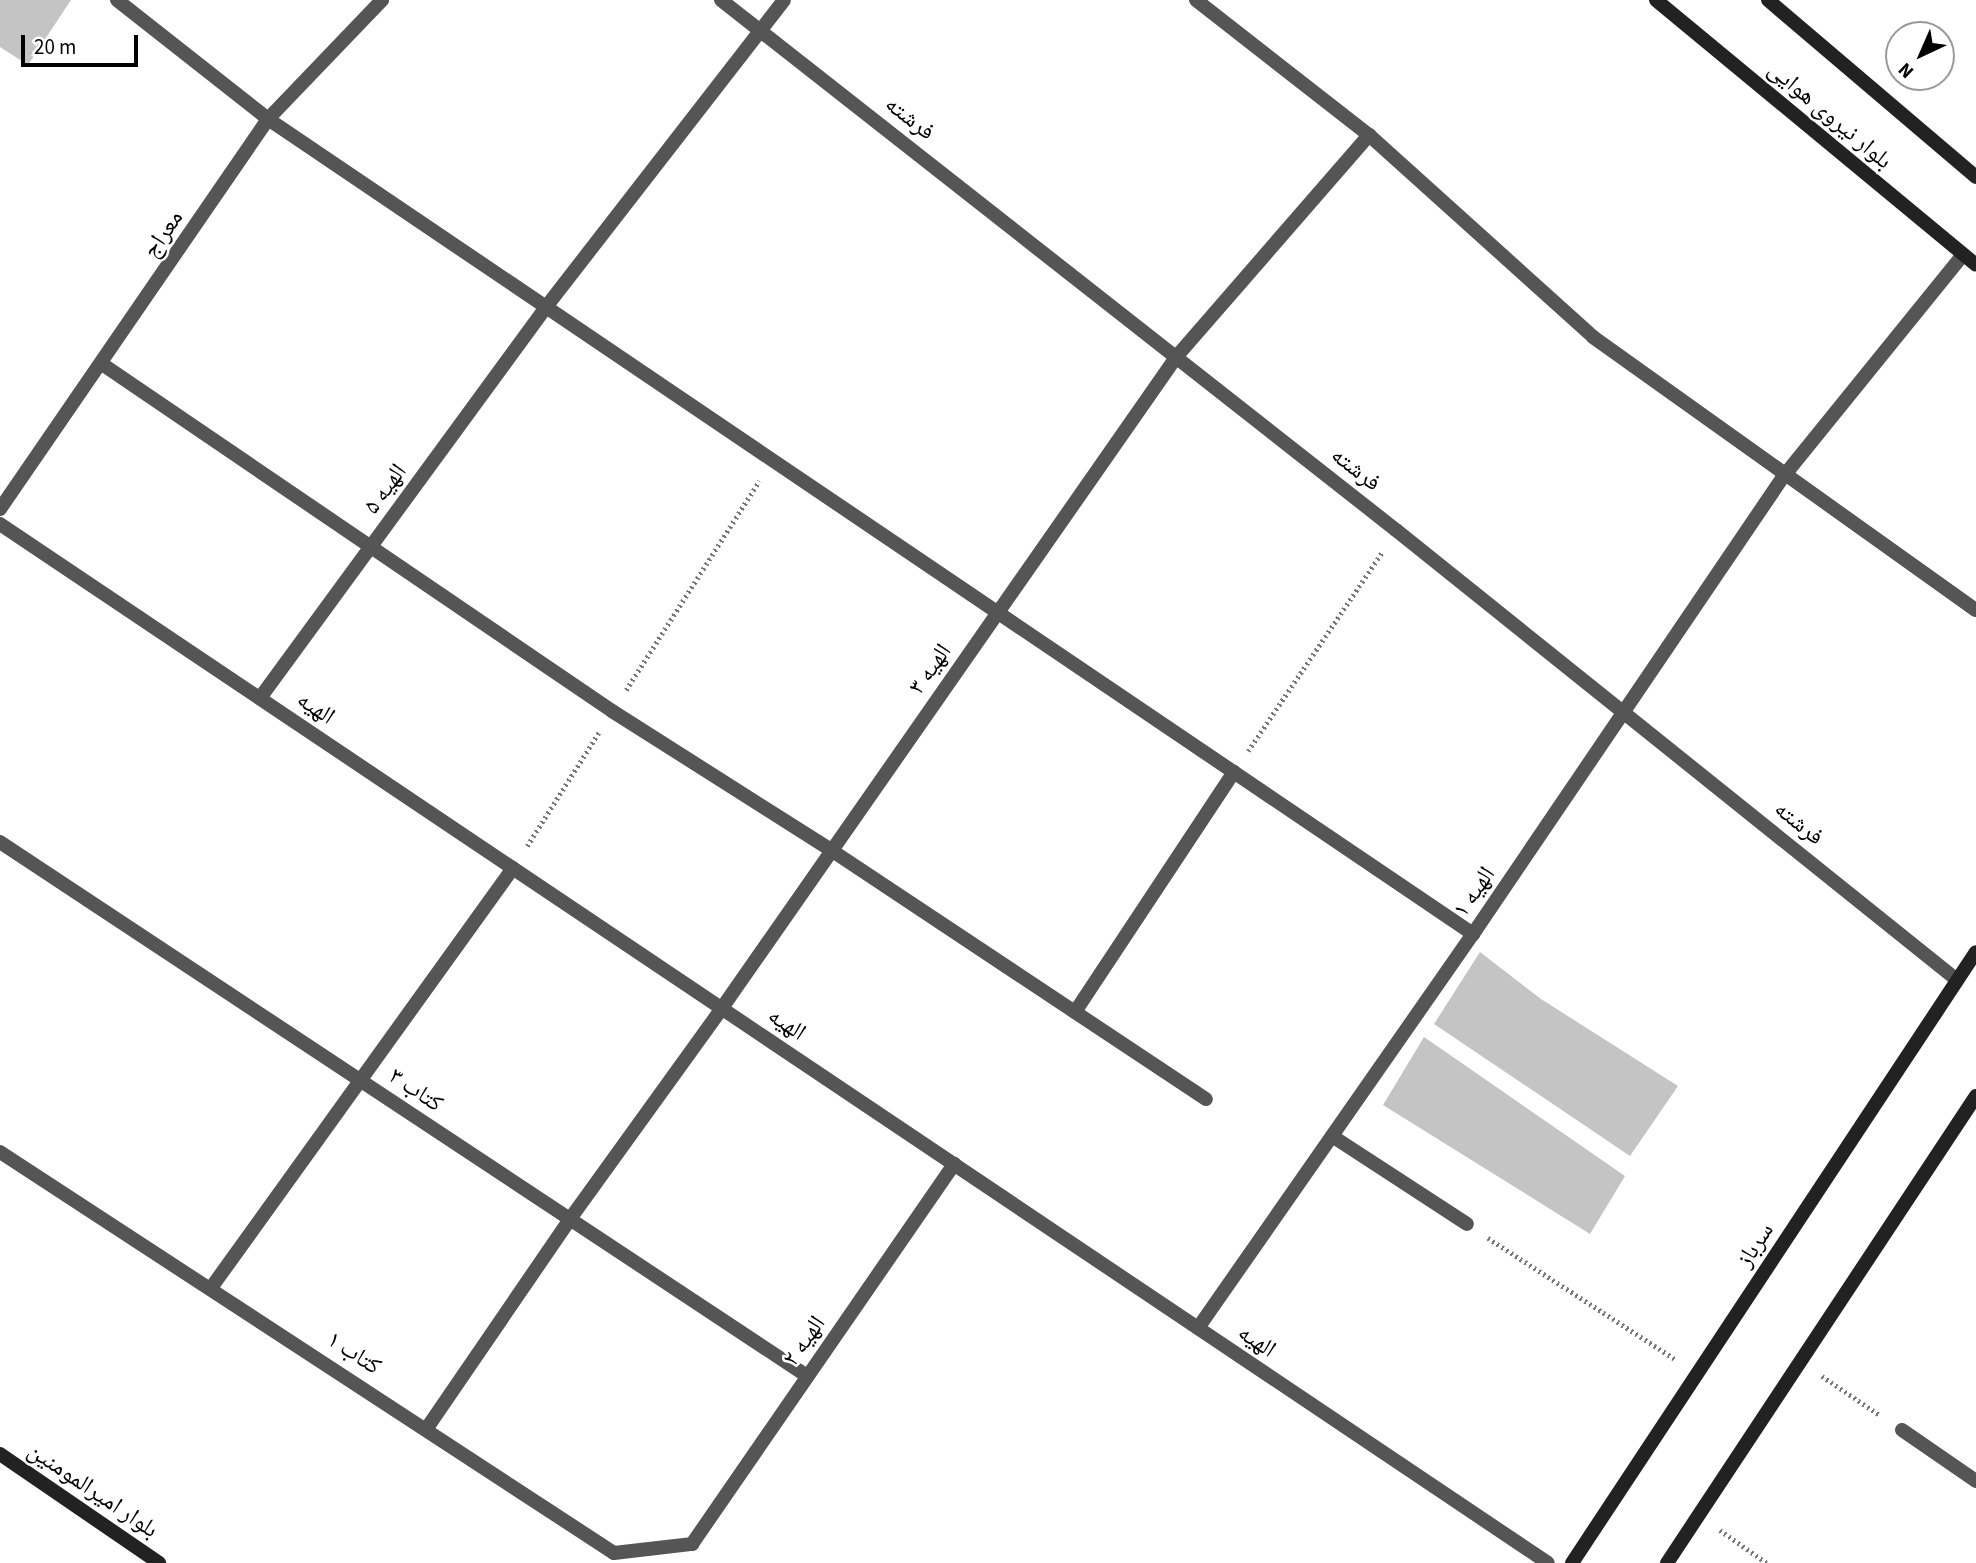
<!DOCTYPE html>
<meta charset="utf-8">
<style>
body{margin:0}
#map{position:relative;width:1976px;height:1563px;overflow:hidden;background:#fff;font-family:"Source Sans 3","Noto Naskh Arabic",sans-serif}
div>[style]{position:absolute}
.building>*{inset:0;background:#c4c4c4}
.path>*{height:4.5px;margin-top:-2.25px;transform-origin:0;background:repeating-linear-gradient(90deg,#777 0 2px,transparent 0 5.5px)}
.lane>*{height:14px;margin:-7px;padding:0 7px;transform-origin:7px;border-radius:7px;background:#555}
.street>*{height:14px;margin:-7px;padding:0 7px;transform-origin:7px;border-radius:7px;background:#555}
.secondary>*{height:14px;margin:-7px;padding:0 7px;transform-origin:7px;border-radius:7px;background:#222}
span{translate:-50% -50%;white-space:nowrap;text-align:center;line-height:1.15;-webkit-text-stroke:5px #fff;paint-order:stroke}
.street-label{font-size:24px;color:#000}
.north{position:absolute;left:1885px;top:21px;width:70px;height:70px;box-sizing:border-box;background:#fff;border:2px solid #999;border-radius:50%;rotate:224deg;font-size:19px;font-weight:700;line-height:28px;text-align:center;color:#000}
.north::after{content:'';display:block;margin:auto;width:24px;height:32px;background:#000;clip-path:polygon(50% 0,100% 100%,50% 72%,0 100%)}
.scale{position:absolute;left:21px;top:35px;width:117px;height:32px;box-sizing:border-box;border:4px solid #000;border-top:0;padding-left:9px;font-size:21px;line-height:24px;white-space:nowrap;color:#000;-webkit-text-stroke:5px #fff;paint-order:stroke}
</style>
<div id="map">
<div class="building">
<i style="clip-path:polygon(0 0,71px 0,28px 65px,0 47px)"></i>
<i style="clip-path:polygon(1480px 952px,1541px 999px,1678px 1086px,1630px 1156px,1434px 1024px)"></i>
<i style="clip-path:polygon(1424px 1037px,1625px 1176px,1590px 1234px,1383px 1105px)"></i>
</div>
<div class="path">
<i style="left:626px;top:690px;width:248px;rotate:-57.5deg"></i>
<i style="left:1248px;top:751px;width:240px;rotate:-56deg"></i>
<i style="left:527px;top:846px;width:135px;rotate:-57.7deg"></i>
<i style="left:1488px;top:1238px;width:223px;rotate:32.9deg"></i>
<i style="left:1822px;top:1376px;width:71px;rotate:34.1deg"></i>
<i style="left:1720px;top:1530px;width:57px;rotate:35.1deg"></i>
</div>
<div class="lane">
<i style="left:427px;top:1428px;width:253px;rotate:-55.6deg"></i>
<i style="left:570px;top:1219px;width:260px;rotate:-54.2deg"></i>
</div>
<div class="street">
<i style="left:117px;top:0;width:192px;rotate:38.2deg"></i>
<i style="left:268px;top:119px;width:1455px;rotate:34.07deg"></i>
<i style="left:721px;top:0;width:858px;rotate:38.14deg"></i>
<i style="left:1396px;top:530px;width:719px;rotate:38.73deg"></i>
<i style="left:1196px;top:0;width:219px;rotate:38deg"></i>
<i style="left:1369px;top:135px;width:302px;rotate:42deg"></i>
<i style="left:1593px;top:337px;width:470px;rotate:35.5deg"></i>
<i style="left:102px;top:364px;width:617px;rotate:34.23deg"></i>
<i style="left:612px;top:711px;width:259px;rotate:32.4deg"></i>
<i style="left:831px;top:850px;width:450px;rotate:33.6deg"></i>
<i style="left:0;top:509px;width:473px;rotate:-55.5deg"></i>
<i style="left:268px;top:119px;width:165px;rotate:-46.2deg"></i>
<i style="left:0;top:524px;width:1864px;rotate:33.87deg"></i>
<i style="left:260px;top:698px;width:484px;rotate:-53.8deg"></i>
<i style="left:546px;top:307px;width:388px;rotate:-52.2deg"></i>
<i style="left:0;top:842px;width:968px;rotate:33.49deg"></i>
<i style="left:722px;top:1008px;width:795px;rotate:-55.09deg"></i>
<i style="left:1177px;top:356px;width:293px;rotate:-49deg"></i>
<i style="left:1075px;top:1012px;width:288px;rotate:-56.5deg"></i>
<i style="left:1332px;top:1136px;width:161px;rotate:33.1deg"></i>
<i style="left:0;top:1152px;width:733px;rotate:33.15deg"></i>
<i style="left:614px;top:1553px;width:79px;rotate:-6.6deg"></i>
<i style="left:692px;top:1544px;width:462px;rotate:-55.4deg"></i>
<i style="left:211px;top:1288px;width:517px;rotate:-54.28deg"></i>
<i style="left:1198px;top:1328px;width:480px;rotate:-55.1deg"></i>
<i style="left:1473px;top:934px;width:552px;rotate:-55.85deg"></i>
<i style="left:1783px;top:477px;width:286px;rotate:-51deg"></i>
<i style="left:1902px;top:1430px;width:90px;rotate:34.6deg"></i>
</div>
<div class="secondary">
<i style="left:1656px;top:0;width:415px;rotate:39.6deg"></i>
<i style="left:1768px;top:0;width:273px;rotate:40.4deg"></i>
<i style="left:0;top:1454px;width:193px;rotate:34.4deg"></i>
<i style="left:1572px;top:1563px;width:732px;rotate:-56.53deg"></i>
<i style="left:1667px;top:1563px;width:560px;rotate:-56.51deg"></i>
</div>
<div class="street-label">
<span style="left:1830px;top:115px;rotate:40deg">بلوار نیروی هوایی</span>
<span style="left:910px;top:118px;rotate:38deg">فرشته</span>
<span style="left:163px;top:234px;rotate:-56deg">معراج</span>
<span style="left:1356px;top:469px;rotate:38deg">فرشته</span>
<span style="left:385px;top:489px;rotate:-54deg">الهیه ۵</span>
<span style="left:930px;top:669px;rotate:-55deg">الهیه ۳</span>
<span style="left:316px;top:708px;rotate:34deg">الهیه</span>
<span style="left:1799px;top:823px;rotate:39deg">فرشته</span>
<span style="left:1474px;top:892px;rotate:-56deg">الهیه ۱</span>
<span style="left:787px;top:1024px;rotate:34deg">الهیه</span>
<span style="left:416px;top:1090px;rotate:34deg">کتاب ۳</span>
<span style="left:1755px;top:1245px;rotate:-57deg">سرباز</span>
<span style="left:804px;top:1341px;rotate:-55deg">الهیه ۲</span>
<span style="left:1257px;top:1341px;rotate:34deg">الهیه</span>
<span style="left:354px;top:1353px;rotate:33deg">کتاب ۱</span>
<span style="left:93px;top:1490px;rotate:34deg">بلوار امیرالمومنین</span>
</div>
<div class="north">N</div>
<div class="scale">20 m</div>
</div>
